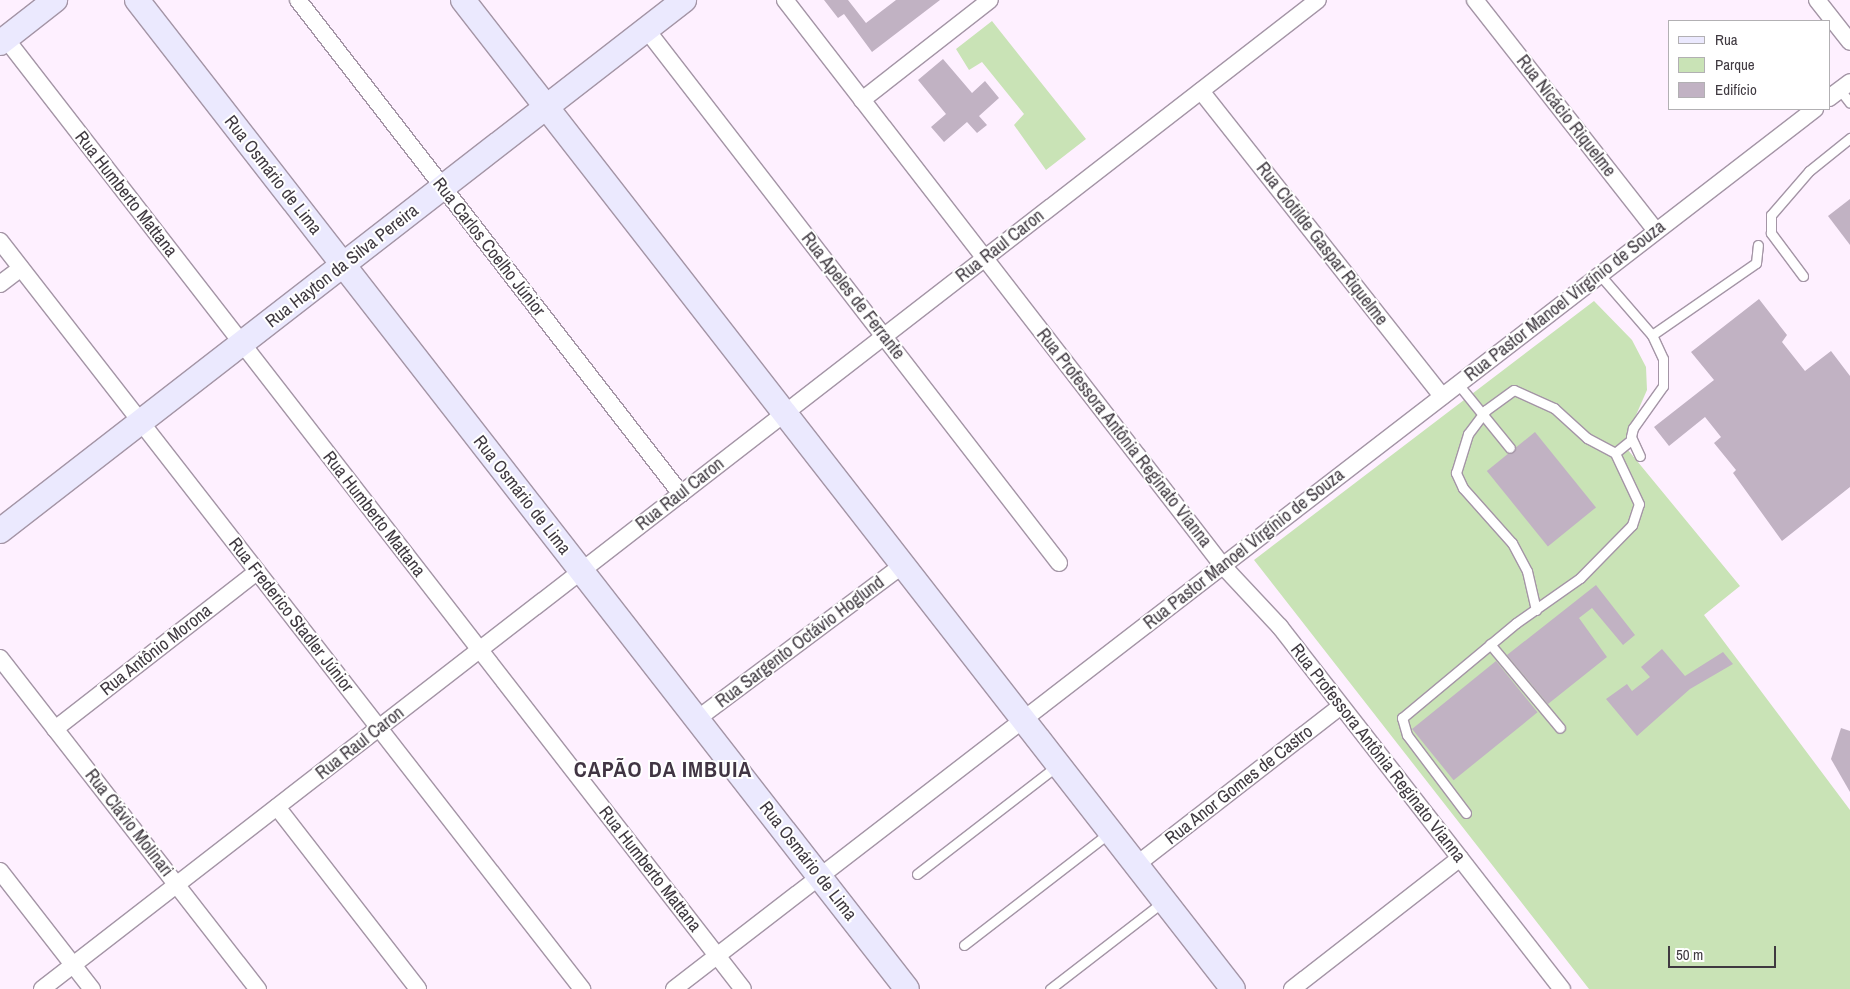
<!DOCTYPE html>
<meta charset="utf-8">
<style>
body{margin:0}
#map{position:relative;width:1850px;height:989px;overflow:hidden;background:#fef0ff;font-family:"Archivo Narrow",sans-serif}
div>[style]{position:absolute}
.green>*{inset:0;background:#c9e3b6}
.building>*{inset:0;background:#c1b2c3;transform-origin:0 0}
.roads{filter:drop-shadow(1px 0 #a495a6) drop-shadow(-1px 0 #a495a6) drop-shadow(0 1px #a495a6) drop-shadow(0 -1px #a495a6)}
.lane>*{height:9px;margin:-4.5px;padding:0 4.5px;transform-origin:4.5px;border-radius:4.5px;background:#fff}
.street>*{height:16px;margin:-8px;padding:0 8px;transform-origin:8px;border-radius:8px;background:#fff}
.secondary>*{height:24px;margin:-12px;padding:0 12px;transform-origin:12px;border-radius:12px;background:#ebe9fe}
span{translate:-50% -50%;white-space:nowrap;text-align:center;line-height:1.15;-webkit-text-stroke:4px #fff;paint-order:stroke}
.street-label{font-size:18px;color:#3f3940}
.district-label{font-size:22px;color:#413543;font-weight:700;letter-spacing:1px}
.legend{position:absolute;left:1668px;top:20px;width:162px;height:90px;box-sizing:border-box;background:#fff;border:1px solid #b2b0b3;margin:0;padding:6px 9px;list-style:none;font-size:15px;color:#3f3940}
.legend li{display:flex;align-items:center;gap:10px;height:25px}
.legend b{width:25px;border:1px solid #b2b0b3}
.scale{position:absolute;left:1668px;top:946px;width:108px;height:22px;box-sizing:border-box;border:2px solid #3f3940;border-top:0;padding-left:6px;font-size:15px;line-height:18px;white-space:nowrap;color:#3f3940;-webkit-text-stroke:4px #fff;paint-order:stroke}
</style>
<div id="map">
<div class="green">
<i style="clip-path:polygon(992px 21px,1086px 139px,1046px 170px,1014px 125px,1024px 114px,982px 62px,969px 70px,956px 49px)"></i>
<i style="clip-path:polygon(1594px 301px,1632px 340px,1646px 367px,1647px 390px,1626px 438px,1628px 450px,1740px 586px,1704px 615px,1850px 810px,1850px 989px,1589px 989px,1254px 560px)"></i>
</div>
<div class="building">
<i style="clip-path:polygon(824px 0,848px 0,866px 23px,896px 0,940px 0,872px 52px,844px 14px,838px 18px)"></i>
<i style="clip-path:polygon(943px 59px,972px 93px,985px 81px,999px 98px,979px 116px,987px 125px,977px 133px,967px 122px,944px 142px,931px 127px,946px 114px,918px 80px)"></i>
<i style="clip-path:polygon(1850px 199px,1850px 245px,1828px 216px)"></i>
<i style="clip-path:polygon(1759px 299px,1787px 335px,1782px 342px,1805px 371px,1831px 351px,1850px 376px,1850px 487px,1782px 541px,1733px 473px,1736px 470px,1714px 443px,1721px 437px,1705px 417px,1669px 446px,1654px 427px,1714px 380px,1691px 352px)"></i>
<i style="left:1535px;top:432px;width:97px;height:62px;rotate:51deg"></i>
<i style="clip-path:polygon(1596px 585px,1635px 635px,1623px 645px,1592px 608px,1579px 618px,1607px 657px,1548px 704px,1507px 655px)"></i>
<i style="clip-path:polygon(1662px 649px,1685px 676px,1723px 652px,1733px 664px,1690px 689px,1637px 736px,1606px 699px,1627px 684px,1632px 691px,1650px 677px,1641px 667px)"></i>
<i style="left:1496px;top:661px;width:66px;height:108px;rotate:51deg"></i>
<i style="clip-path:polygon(1841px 728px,1850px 731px,1850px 792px,1831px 759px)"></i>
</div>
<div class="roads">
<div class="lane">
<i style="left:1840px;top:90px;width:16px;rotate:52deg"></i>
<i style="left:1600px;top:275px;width:79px;rotate:49.1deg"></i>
<i style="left:1652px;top:335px;width:26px;rotate:65deg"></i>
<i style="left:1663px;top:359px;width:27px;rotate:90deg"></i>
<i style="left:1663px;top:386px;width:52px;rotate:125.5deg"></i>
<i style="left:1633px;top:428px;width:9px;rotate:103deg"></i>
<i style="left:1631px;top:437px;width:21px;rotate:65deg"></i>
<i style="left:1803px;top:276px;width:54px;rotate:-126.7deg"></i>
<i style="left:1771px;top:233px;width:18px;rotate:-90deg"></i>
<i style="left:1771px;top:215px;width:58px;rotate:-49.2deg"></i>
<i style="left:1809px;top:171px;width:53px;rotate:-38.8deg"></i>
<i style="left:1652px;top:335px;width:126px;rotate:-34.7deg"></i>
<i style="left:1756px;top:263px;width:18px;rotate:-84deg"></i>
<i style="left:1458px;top:384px;width:82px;rotate:50.9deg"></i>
<i style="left:1536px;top:610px;width:40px;rotate:-103deg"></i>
<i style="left:1527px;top:571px;width:32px;rotate:-118deg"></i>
<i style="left:1512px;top:543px;width:74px;rotate:-131.7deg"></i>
<i style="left:1463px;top:488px;width:17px;rotate:-115deg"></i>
<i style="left:1456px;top:473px;width:41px;rotate:-72.9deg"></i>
<i style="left:1468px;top:434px;width:30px;rotate:-53deg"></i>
<i style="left:1486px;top:410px;width:34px;rotate:-36deg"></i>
<i style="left:1514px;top:390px;width:44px;rotate:24.2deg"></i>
<i style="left:1554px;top:408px;width:45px;rotate:42.3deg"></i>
<i style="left:1587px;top:438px;width:32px;rotate:28deg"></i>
<i style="left:1490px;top:644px;width:109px;rotate:50.2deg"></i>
<i style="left:1466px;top:813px;width:98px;rotate:-127.1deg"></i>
<i style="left:1407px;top:735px;width:18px;rotate:-106deg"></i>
<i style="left:1402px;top:718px;width:148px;rotate:-39.8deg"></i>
<i style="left:1516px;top:623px;width:78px;rotate:-35.1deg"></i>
<i style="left:1580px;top:578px;width:74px;rotate:-45.5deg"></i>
<i style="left:1632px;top:525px;width:22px;rotate:-72deg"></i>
<i style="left:1639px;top:504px;width:56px;rotate:-115.2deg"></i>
<i style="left:1615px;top:453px;width:21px;rotate:-39deg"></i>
<i style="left:917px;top:874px;width:178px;rotate:-37.7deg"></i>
<i style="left:964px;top:945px;width:185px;rotate:-37.7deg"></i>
<i style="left:1050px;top:989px;width:144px;rotate:-37.7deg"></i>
</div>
<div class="street">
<i style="left:298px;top:0;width:625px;rotate:52.21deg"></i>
<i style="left:785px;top:0;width:716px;rotate:52.27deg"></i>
<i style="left:1223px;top:566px;width:83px;rotate:46.9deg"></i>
<i style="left:1280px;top:627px;width:459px;rotate:52.1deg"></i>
<i style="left:1475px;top:0;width:293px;rotate:51.9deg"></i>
<i style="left:1817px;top:0;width:53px;rotate:51.8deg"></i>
<i style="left:646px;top:29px;width:675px;rotate:52.28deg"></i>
<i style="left:6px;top:39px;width:1202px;rotate:52.2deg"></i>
<i style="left:1201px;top:91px;width:389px;rotate:51.7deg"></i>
<i style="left:1829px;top:98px;width:26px;rotate:-37deg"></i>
<i style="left:862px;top:100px;width:162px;rotate:-38deg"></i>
<i style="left:0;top:241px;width:948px;rotate:52.11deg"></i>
<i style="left:0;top:284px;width:26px;rotate:-37deg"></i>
<i style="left:0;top:658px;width:420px;rotate:52.1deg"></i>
<i style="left:697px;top:719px;width:257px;rotate:-36.8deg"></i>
<i style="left:55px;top:729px;width:256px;rotate:-37.9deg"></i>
<i style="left:277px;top:807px;width:230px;rotate:52.2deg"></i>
<i style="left:1136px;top:865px;width:259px;rotate:-37.8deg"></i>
<i style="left:0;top:871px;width:150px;rotate:52.1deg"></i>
<i style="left:42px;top:989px;width:1614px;rotate:-37.78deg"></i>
<i style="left:674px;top:989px;width:1441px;rotate:-37.64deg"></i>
<i style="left:1292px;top:989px;width:213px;rotate:-37.9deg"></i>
</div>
<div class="secondary">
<i style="left:137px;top:0;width:1253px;rotate:52.1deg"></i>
<i style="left:463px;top:0;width:1253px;rotate:52.1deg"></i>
<i style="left:0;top:43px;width:70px;rotate:-38deg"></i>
<i style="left:0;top:531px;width:866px;rotate:-37.82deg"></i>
</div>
</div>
<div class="street-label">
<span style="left:1566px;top:116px;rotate:52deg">Rua Nicácio Riquelme</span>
<span style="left:273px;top:175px;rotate:52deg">Rua Osmário de Lima</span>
<span style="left:126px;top:194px;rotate:52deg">Rua Humberto Mattana</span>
<span style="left:1322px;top:244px;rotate:52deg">Rua Clotilde Gaspar Riquelme</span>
<span style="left:1000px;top:246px;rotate:-38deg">Rua Raul Caron</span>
<span style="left:489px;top:247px;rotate:52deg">Rua Carlos Coelho Júnior</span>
<span style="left:342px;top:266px;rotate:-38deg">Rua Hayton da Silva Pereira</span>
<span style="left:853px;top:296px;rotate:52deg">Rua Apeles de Ferrante</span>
<span style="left:1565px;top:301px;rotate:-38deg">Rua Pastor Manoel Virgínio de Souza</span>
<span style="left:1124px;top:438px;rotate:52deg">Rua Professora Antônia Reginato Vianna</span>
<span style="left:680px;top:494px;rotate:-38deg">Rua Raul Caron</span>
<span style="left:522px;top:495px;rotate:52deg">Rua Osmário de Lima</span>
<span style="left:374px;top:514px;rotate:52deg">Rua Humberto Mattana</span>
<span style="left:1244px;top:549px;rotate:-38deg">Rua Pastor Manoel Virgínio de Souza</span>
<span style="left:291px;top:615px;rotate:52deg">Rua Frederico Stadler Júnior</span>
<span style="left:800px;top:642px;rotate:-37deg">Rua Sargento Octávio Hoglund</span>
<span style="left:156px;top:650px;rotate:-38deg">Rua Antônio Morona</span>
<span style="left:360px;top:743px;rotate:-38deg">Rua Raul Caron</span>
<span style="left:1378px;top:753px;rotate:52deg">Rua Professora Antônia Reginato Vianna</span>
<span style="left:1239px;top:785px;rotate:-38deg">Rua Anor Gomes de Castro</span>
<span style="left:129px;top:823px;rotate:52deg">Rua Clávio Molinari</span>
<span style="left:808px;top:861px;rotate:52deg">Rua Osmário de Lima</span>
<span style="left:650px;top:869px;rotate:52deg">Rua Humberto Mattana</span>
</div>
<div class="district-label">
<span style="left:663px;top:770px">CAPÃO DA IMBUIA</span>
</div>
<ul class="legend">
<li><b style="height:6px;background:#ebe9fe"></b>Rua</li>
<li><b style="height:14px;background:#c9e3b6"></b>Parque</li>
<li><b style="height:14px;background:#c1b2c3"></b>Edifício</li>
</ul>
<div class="scale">50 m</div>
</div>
